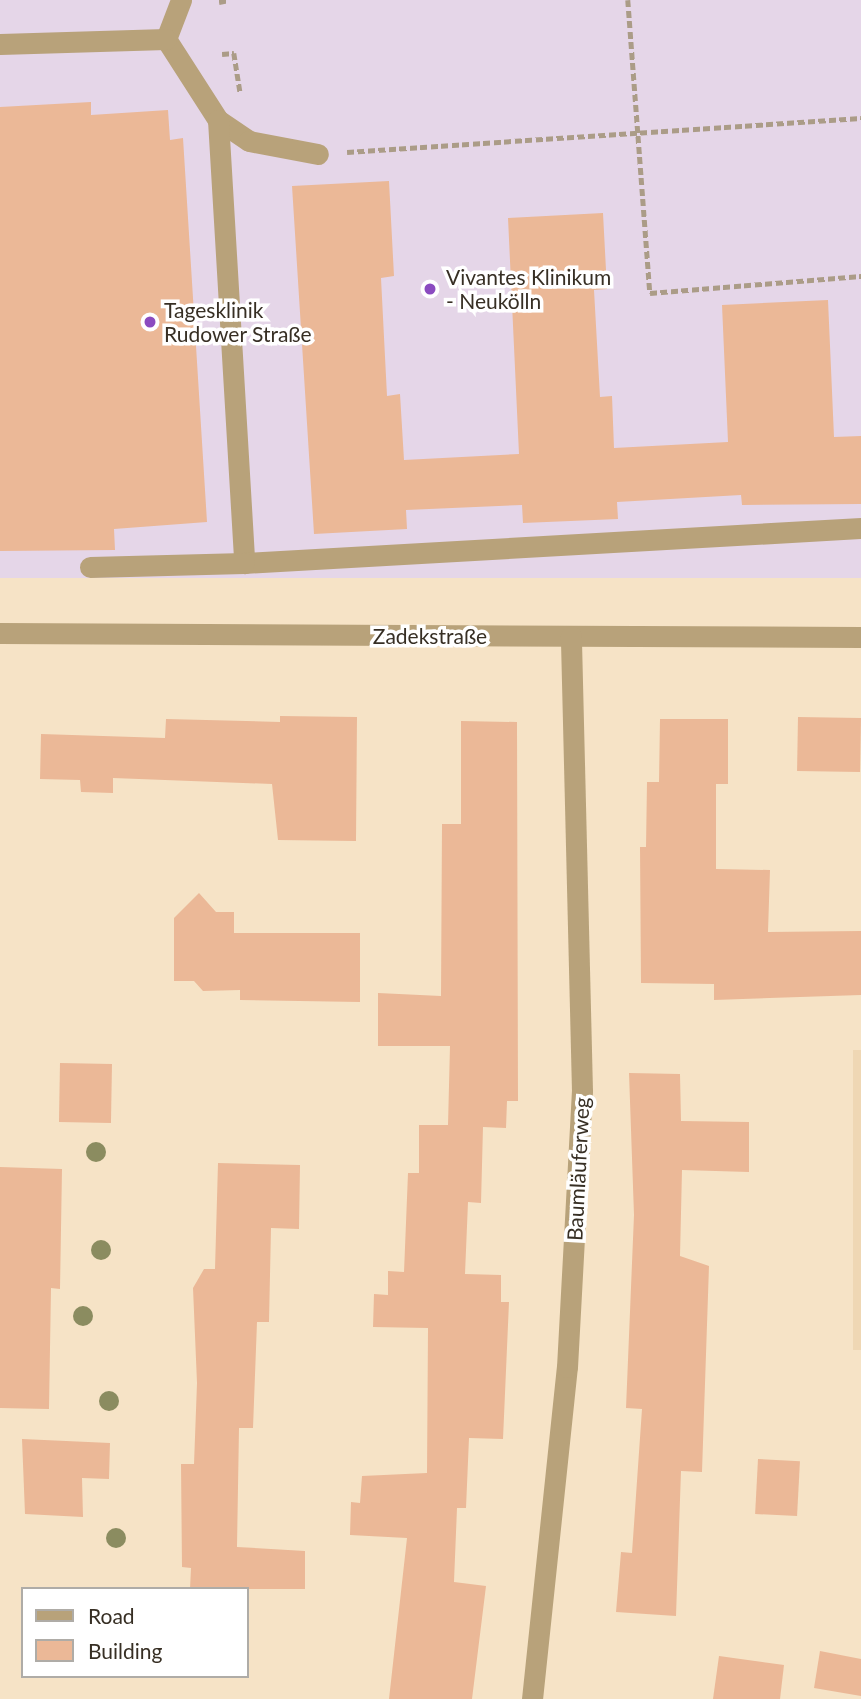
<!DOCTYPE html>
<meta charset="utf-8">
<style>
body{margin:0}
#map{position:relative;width:861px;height:1699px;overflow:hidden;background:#f6e3c6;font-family:Lato,sans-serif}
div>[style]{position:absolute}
.built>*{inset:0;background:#efd7b4;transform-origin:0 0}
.medical>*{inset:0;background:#e5d6e8;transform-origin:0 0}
.building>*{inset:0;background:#ebb897;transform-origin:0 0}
.path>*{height:4.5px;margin-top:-2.25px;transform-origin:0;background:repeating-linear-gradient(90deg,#ab9c87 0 7px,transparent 0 10.5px)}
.minor>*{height:21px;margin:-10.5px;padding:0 10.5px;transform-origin:10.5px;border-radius:10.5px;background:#b8a27a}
.trees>*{width:20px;height:20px;margin:-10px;border-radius:50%;background:#8b8c60}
.dots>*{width:19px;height:19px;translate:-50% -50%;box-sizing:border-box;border:4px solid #fff;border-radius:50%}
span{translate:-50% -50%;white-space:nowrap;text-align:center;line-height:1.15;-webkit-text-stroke:7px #fff;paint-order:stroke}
.poi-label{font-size:21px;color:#372f24}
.left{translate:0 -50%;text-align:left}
.street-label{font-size:21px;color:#372f24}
.legend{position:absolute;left:21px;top:1587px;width:228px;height:91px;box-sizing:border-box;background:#fff;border:2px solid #afaca7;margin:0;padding:9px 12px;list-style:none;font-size:21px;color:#372f24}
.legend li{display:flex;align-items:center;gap:14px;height:35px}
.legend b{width:35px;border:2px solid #afaca7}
</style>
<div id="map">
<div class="built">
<i style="left:853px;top:1050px;width:8px;height:300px"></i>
</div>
<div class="medical">
<i style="left:0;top:0;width:861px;height:578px"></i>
</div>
<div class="building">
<i style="clip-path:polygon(91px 102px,91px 115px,168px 110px,170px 140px,183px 138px,207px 522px,114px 529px,115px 550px,0 551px,0 107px)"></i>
<i style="clip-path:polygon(389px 181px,394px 276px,381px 278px,387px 396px,400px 394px,404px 460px,519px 454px,508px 218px,603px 213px,607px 289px,594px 290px,600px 397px,612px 396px,614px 448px,728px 442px,722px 305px,828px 300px,834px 437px,861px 436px,861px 504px,742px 505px,741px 495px,617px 502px,618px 519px,523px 523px,522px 505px,406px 510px,407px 529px,314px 534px,292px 186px)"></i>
<i style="clip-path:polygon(280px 716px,357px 717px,356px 841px,278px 840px,272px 784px,113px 778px,113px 793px,81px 792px,80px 780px,40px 779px,41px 734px,165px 738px,166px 719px,280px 722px)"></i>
<i style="left:798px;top:717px;width:63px;height:54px;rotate:1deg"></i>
<i style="clip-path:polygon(660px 719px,728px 719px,728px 784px,716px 784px,716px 869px,770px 870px,768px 932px,861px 931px,861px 995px,714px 1000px,714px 984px,641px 983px,640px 847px,646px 847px,647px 782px,659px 782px)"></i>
<i style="clip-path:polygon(461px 721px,517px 722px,518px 1101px,507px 1101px,506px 1128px,483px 1127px,481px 1203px,468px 1202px,465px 1274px,501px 1275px,501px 1302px,509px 1302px,503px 1439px,469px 1438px,466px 1508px,457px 1508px,454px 1582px,486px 1586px,472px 1699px,389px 1699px,407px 1538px,350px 1535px,351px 1502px,360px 1503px,362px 1476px,427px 1473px,428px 1328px,373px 1327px,374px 1294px,388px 1295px,388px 1271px,404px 1272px,408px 1173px,419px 1173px,419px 1125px,448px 1125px,450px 1046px,378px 1046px,378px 993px,441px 996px,442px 824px,461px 824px)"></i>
<i style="clip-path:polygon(199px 893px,216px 912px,234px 912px,234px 933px,360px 933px,360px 1002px,240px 1000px,240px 990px,203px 991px,194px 981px,174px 981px,174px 918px)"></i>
<i style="left:60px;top:1063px;width:52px;height:59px;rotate:1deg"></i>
<i style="clip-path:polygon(629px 1073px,680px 1074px,681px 1121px,749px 1122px,749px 1172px,682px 1170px,680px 1256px,709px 1266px,702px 1472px,681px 1471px,676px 1616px,616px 1612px,621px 1552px,632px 1553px,642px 1409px,626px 1408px,634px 1215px)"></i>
<i style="clip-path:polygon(218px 1163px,300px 1165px,299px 1229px,271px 1228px,269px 1322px,257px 1322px,253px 1428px,239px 1428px,237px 1547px,305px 1551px,305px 1589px,190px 1589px,191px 1568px,182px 1567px,181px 1464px,194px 1464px,197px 1383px,193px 1288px,204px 1269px,215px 1269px)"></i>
<i style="clip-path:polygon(0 1167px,62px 1169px,60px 1289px,51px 1288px,49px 1409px,0 1408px)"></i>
<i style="clip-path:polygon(22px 1439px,110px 1443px,109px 1479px,82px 1478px,83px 1517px,25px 1514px)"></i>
<i style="left:758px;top:1459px;width:42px;height:55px;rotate:3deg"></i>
<i style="clip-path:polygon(820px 1651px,861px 1659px,861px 1696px,814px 1688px)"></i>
<i style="clip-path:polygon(719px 1656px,784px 1665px,780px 1699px,713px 1699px)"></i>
</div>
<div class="path">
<i style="left:628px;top:0;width:294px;rotate:85.7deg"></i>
<i style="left:650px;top:293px;width:212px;rotate:-4.6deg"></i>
<i style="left:219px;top:2px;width:10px;rotate:-11deg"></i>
<i style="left:222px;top:54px;width:12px;rotate:-5deg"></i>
<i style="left:234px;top:53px;width:39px;rotate:81deg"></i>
<i style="left:347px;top:152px;width:515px;rotate:-3.78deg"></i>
</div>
<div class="minor">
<i style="left:181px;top:0;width:42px;rotate:111deg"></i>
<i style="left:166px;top:39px;width:96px;rotate:57.3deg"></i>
<i style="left:218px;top:120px;width:37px;rotate:34deg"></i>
<i style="left:249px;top:141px;width:70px;rotate:10.7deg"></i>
<i style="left:0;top:44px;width:166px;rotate:-1.7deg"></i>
<i style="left:218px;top:120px;width:444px;rotate:86.6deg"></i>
<i style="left:244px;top:563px;width:618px;rotate:-3.25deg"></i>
<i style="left:90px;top:567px;width:154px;rotate:-1.5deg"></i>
<i style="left:0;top:633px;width:861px;rotate:0.27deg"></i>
<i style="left:532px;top:1699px;width:334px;rotate:-84deg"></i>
<i style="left:567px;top:1367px;width:276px;rotate:-86.9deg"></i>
<i style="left:582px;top:1091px;width:455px;rotate:-91.4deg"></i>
</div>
<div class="trees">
<i style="left:96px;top:1152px"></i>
<i style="left:101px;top:1250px"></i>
<i style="left:83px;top:1316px"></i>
<i style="left:109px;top:1401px"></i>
<i style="left:116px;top:1538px"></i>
</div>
<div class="dots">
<i style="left:430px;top:289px;background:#8b4bc0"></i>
<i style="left:150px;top:322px;background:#8b4bc0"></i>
</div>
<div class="poi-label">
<span class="left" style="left:446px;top:289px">Vivantes Klinikum<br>- Neukölln</span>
<span class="left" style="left:164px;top:322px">Tagesklinik<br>Rudower Straße</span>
</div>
<div class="street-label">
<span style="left:430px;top:636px">Zadekstraße</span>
<span style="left:578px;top:1169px;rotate:-87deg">Baumläuferweg</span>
</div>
<ul class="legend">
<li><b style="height:9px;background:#b8a27a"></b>Road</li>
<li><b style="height:19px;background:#ebb897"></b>Building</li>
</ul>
</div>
